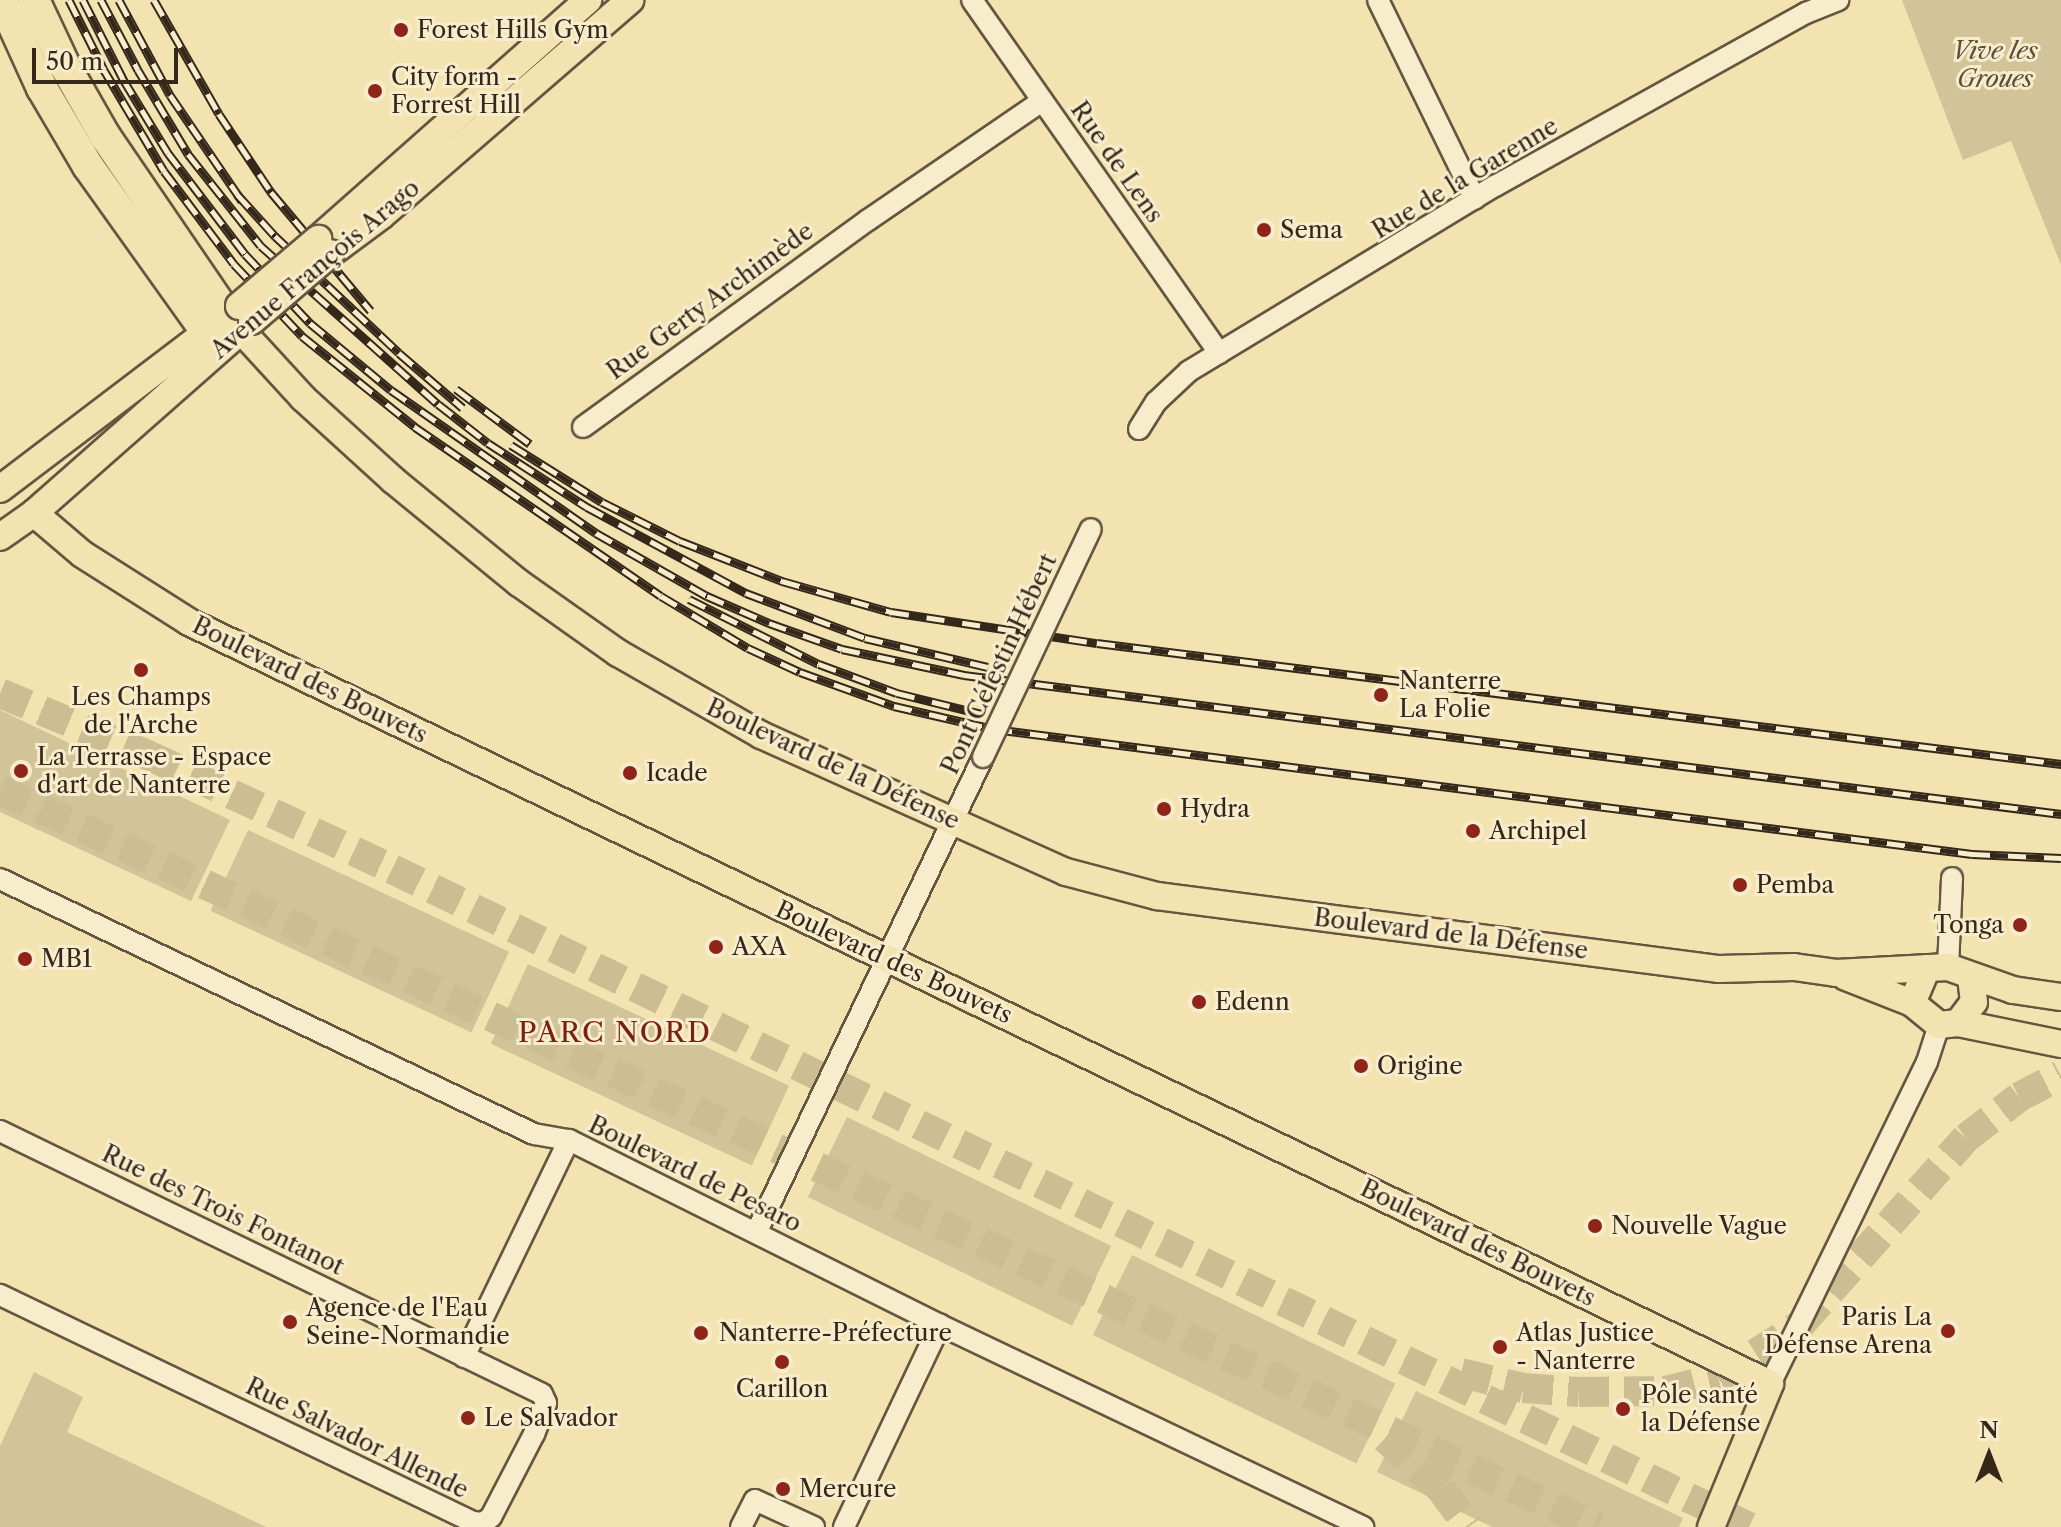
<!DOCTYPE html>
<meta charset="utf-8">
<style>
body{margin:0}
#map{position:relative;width:2061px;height:1527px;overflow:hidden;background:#f3e3b1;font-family:"Libre Caslon Text",serif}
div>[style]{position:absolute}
.green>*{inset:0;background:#d3c398;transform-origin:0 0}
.highway-tunnel>*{height:30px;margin-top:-15px;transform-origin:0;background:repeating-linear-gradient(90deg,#cdbd93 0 30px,transparent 0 45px)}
.roads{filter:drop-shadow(2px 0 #655640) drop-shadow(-2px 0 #655640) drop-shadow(0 2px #655640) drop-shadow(0 -2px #655640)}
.minor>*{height:20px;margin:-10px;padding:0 10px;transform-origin:10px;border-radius:10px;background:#f7edcc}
.major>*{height:26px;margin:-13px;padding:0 13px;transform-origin:13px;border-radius:13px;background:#f3e3b1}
.highway>*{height:30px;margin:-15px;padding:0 15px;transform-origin:15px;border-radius:15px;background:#f3e3b1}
.rail>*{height:9px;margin-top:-4.5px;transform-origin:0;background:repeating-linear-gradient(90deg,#f7edcc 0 18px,#36271b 0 36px);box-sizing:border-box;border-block:2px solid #36271b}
.bridges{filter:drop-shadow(2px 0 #655640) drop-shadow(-2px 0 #655640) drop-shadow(0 2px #655640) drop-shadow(0 -2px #655640)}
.minor-bridge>*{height:20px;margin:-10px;padding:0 10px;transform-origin:10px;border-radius:10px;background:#f7edcc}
.major-bridge>*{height:26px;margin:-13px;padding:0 13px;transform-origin:13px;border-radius:13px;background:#f3e3b1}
.dots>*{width:22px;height:22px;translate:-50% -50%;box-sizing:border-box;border:4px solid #f7edcc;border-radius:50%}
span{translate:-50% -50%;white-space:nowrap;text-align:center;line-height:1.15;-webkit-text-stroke:6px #f7edcc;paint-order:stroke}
.poi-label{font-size:24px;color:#36271b}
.left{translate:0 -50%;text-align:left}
.right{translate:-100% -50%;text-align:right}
.park-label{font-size:24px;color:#5d4e3a;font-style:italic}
.street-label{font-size:24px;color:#36271b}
.quarter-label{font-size:28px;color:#7a1f14;letter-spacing:2px}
.north{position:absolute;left:1949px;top:1415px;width:80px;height:80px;-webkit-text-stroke:6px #f7edcc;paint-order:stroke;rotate:0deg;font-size:22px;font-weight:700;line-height:32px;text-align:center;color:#36271b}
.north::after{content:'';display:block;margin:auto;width:28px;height:36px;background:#36271b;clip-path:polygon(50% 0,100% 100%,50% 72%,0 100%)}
.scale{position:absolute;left:32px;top:48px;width:146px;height:36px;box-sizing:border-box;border:4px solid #36271b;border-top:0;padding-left:10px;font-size:24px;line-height:28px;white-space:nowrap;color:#36271b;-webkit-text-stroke:6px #f7edcc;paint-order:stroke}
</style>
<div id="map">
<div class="green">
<i style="clip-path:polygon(1902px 0,2061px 0,2061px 265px,2011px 141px,1963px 160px)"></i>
<i style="clip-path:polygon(0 710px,230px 820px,191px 901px,0 812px)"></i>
<i style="left:248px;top:830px;width:288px;height:89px;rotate:25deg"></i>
<i style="left:528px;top:964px;width:288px;height:88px;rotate:25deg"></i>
<i style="left:847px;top:1117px;width:294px;height:89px;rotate:26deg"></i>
<i style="left:1132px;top:1255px;width:293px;height:89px;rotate:26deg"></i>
<i style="clip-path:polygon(34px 1372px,83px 1397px,67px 1432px,266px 1527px,0 1527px,0 1446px)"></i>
<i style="clip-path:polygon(1416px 1391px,1683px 1518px,1679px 1527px,1492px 1527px,1377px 1472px)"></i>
</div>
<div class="highway-tunnel">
<i style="left:0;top:693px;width:163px;rotate:22.8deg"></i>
<i style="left:150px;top:756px;width:267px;rotate:25deg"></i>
<i style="left:392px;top:869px;width:1508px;rotate:25.87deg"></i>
<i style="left:0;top:790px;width:1760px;rotate:24.76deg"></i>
<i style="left:1461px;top:1373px;width:64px;rotate:13.6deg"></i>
<i style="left:1523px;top:1388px;width:56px;rotate:4.1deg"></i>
<i style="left:1579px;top:1392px;width:86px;rotate:-0.7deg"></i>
<i style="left:1665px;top:1391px;width:55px;rotate:-13.8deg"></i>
<i style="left:1718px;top:1378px;width:98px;rotate:-32.9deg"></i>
<i style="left:1800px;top:1325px;width:250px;rotate:-48.4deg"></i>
<i style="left:1966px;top:1138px;width:67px;rotate:-37.7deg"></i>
<i style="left:2019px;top:1097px;width:47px;rotate:-27.6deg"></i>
<i style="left:1385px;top:1438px;width:76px;rotate:42.3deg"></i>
<i style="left:1441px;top:1489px;width:47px;rotate:53.6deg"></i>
</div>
<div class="roads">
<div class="minor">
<i style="left:972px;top:0;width:431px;rotate:55deg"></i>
<i style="left:1378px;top:0;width:221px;rotate:64deg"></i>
<i style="left:583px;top:427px;width:352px;rotate:-36deg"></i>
<i style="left:868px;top:220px;width:211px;rotate:-34.4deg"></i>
<i style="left:1139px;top:429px;width:32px;rotate:-58deg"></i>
<i style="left:1156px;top:402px;width:45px;rotate:-43.2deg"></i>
<i style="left:1189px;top:371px;width:358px;rotate:-31.2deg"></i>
<i style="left:1495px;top:186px;width:356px;rotate:-29.1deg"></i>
<i style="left:1806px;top:13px;width:35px;rotate:-22deg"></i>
<i style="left:0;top:879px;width:592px;rotate:25.53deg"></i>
<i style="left:534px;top:1134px;width:36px;rotate:10deg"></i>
<i style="left:569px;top:1140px;width:415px;rotate:26.5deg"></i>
<i style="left:940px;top:1325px;width:469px;rotate:25.5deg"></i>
<i style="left:1948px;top:967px;width:89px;rotate:-87.4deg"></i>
<i style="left:0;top:1131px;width:602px;rotate:25.88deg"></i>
<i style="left:542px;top:1394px;width:10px;rotate:66deg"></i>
<i style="left:546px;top:1403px;width:33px;rotate:111deg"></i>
<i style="left:534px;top:1434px;width:93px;rotate:117.4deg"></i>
<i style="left:491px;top:1517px;width:10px;rotate:143deg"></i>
<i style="left:483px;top:1523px;width:10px;rotate:-174deg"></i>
<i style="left:473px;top:1522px;width:525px;rotate:-154.36deg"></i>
<i style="left:756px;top:1233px;width:527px;rotate:-64.5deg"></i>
<i style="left:464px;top:1357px;width:241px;rotate:-64.2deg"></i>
<i style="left:1770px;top:1384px;width:358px;rotate:-64deg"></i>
<i style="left:1927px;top:1062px;width:39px;rotate:-72deg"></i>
<i style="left:741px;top:1527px;width:30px;rotate:-63deg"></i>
<i style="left:755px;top:1500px;width:65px;rotate:24.6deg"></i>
<i style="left:844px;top:1527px;width:224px;rotate:-64.6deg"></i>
</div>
<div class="major">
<i style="left:318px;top:239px;width:361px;rotate:-41.5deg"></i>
<i style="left:331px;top:253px;width:62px;rotate:-36.5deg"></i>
<i style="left:381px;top:216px;width:330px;rotate:-40.9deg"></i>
<i style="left:227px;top:315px;width:113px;rotate:47.5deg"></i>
<i style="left:303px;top:398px;width:122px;rotate:42.3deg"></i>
<i style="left:393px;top:480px;width:163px;rotate:39.3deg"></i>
<i style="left:519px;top:583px;width:121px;rotate:35.3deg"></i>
<i style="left:618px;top:653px;width:165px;rotate:29.8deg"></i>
<i style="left:761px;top:735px;width:334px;rotate:24.2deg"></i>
<i style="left:1066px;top:872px;width:94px;rotate:14.8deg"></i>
<i style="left:1157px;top:896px;width:567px;rotate:7.4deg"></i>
<i style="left:1719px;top:969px;width:75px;rotate:-1.5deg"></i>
<i style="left:1794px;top:967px;width:42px;rotate:8.1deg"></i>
<i style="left:1836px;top:973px;width:112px;rotate:-3.1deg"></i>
<i style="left:1948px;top:967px;width:69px;rotate:19.5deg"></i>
<i style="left:2013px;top:990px;width:49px;rotate:8.3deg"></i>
<i style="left:0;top:489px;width:278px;rotate:-37.2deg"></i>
<i style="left:34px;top:513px;width:63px;rotate:40.5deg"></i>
<i style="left:82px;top:554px;width:127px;rotate:32.4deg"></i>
<i style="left:189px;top:622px;width:1755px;rotate:25.73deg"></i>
<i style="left:1770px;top:1384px;width:155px;rotate:112.4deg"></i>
<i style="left:0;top:537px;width:42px;rotate:-35.2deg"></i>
<i style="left:34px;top:513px;width:290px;rotate:-41.4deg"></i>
<i style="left:1927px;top:968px;width:38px;rotate:113deg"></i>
<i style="left:1912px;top:1003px;width:35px;rotate:39deg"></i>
<i style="left:1939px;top:1025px;width:19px;rotate:-6deg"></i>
<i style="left:1958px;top:1023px;width:26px;rotate:-53deg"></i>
<i style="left:1974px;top:1002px;width:26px;rotate:-97deg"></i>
<i style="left:1846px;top:977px;width:71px;rotate:21.5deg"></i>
<i style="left:1958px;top:1023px;width:105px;rotate:11.5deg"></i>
</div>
<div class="highway">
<i style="left:2px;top:0;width:97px;rotate:65.6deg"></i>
<i style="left:42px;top:88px;width:91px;rotate:59.5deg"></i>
<i style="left:88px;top:166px;width:205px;rotate:54.5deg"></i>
<i style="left:34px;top:0;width:73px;rotate:64.8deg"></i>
<i style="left:65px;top:66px;width:81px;rotate:60.3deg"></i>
<i style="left:105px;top:136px;width:217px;rotate:55.7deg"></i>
</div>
</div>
<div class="rail">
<i style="left:69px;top:0;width:78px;rotate:63.4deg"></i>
<i style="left:104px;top:70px;width:117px;rotate:59.3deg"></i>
<i style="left:164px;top:171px;width:116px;rotate:53deg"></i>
<i style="left:234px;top:264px;width:99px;rotate:46.6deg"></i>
<i style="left:302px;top:336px;width:145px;rotate:38.8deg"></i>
<i style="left:415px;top:427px;width:298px;rotate:34.5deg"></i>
<i style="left:661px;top:596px;width:101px;rotate:30.9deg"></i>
<i style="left:748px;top:648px;width:57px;rotate:24.8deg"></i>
<i style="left:800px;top:672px;width:100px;rotate:19.9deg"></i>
<i style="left:894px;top:706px;width:103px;rotate:13deg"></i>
<i style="left:994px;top:729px;width:986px;rotate:7.28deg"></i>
<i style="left:1972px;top:854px;width:89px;rotate:2.6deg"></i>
<i style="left:83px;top:0;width:89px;rotate:63.1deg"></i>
<i style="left:123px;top:79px;width:87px;rotate:58.7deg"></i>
<i style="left:168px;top:153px;width:127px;rotate:52.7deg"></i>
<i style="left:245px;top:254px;width:95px;rotate:46.7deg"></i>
<i style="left:310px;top:323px;width:105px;rotate:39.6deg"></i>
<i style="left:391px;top:390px;width:250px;rotate:34.9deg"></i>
<i style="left:596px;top:533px;width:128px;rotate:29.6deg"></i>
<i style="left:707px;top:596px;width:68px;rotate:23.5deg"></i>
<i style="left:769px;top:623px;width:77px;rotate:19.6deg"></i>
<i style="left:842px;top:649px;width:125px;rotate:12deg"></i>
<i style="left:964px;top:675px;width:1106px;rotate:7.22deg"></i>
<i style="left:101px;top:0;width:79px;rotate:62.1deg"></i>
<i style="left:138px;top:70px;width:98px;rotate:59.2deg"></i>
<i style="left:188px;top:154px;width:117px;rotate:51.6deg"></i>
<i style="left:261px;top:246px;width:237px;rotate:41.8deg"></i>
<i style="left:438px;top:404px;width:63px;rotate:38deg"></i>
<i style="left:488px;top:443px;width:118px;rotate:32.9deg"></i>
<i style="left:587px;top:507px;width:181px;rotate:28.4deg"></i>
<i style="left:746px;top:593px;width:127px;rotate:20.7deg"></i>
<i style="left:865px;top:638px;width:126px;rotate:13.3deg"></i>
<i style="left:119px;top:0;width:108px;rotate:61.8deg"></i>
<i style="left:170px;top:95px;width:128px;rotate:55.8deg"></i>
<i style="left:154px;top:0;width:131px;rotate:60.3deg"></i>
<i style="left:219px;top:114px;width:94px;rotate:56.3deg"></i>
<i style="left:271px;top:192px;width:155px;rotate:50deg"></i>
<i style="left:237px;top:194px;width:57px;rotate:47.9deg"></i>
<i style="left:275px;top:236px;width:170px;rotate:43.3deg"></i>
<i style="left:399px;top:353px;width:84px;rotate:40.7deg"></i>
<i style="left:456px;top:389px;width:92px;rotate:36.6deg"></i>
<i style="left:511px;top:445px;width:107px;rotate:32.1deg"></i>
<i style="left:602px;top:502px;width:87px;rotate:26.6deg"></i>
<i style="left:680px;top:541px;width:110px;rotate:21.4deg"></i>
<i style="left:782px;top:581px;width:113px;rotate:15.9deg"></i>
<i style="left:891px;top:612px;width:208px;rotate:8.6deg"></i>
<i style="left:1097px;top:643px;width:972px;rotate:7.15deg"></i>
<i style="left:689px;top:599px;width:145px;rotate:26.6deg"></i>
<i style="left:819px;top:664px;width:83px;rotate:20.4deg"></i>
<i style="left:897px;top:693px;width:88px;rotate:13.9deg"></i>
</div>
<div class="bridges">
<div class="minor-bridge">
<i style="left:983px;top:757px;width:252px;rotate:-64.7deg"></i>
</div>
<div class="major-bridge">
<i style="left:239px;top:306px;width:104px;rotate:-40.3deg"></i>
<i style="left:252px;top:321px;width:104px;rotate:-40.7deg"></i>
</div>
</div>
<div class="dots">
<i style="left:401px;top:30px;background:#8f2418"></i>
<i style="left:375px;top:91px;background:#8f2418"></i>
<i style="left:1264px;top:230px;background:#8f2418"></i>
<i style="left:141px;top:670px;background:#8f2418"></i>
<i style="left:1381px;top:695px;background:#8f2418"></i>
<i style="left:21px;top:771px;background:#8f2418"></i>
<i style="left:630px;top:773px;background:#8f2418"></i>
<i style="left:1164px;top:809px;background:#8f2418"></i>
<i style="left:1473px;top:831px;background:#8f2418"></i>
<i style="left:1740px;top:885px;background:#8f2418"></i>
<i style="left:2020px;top:925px;background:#8f2418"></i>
<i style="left:716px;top:947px;background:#8f2418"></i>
<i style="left:25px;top:959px;background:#8f2418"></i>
<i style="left:1199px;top:1002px;background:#8f2418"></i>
<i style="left:1361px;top:1066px;background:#8f2418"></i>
<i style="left:1595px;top:1226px;background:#8f2418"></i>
<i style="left:290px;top:1322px;background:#8f2418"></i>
<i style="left:1948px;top:1331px;background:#8f2418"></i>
<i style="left:701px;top:1333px;background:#8f2418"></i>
<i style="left:1500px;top:1347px;background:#8f2418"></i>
<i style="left:782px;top:1362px;background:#8f2418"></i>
<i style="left:1623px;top:1409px;background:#8f2418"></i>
<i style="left:468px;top:1418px;background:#8f2418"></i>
<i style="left:783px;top:1489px;background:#8f2418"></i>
</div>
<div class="poi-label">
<span class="left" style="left:417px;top:30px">Forest Hills Gym</span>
<span class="left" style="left:391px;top:91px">City form -<br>Forrest Hill</span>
<span class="left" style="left:1280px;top:230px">Sema</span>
<span class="left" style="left:1399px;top:695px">Nanterre<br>La Folie</span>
<span style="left:141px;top:711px">Les Champs<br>de l'Arche</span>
<span class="left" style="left:37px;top:771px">La Terrasse - Espace<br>d'art de Nanterre</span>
<span class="left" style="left:646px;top:773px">Icade</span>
<span class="left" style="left:1180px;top:809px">Hydra</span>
<span class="left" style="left:1489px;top:831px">Archipel</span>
<span class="left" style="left:1756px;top:885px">Pemba</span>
<span class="right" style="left:2004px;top:925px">Tonga</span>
<span class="left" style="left:732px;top:947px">AXA</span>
<span class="left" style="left:41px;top:959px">MB1</span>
<span class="left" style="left:1215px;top:1002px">Edenn</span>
<span class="left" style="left:1377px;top:1066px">Origine</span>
<span class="left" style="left:1611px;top:1226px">Nouvelle Vague</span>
<span class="left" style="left:306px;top:1322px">Agence de l'Eau<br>Seine-Normandie</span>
<span class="right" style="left:1932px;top:1331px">Paris La<br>Défense Arena</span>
<span class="left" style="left:719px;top:1333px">Nanterre-Préfecture</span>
<span class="left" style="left:1516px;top:1347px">Atlas Justice<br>- Nanterre</span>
<span style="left:782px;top:1389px">Carillon</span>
<span class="left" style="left:1641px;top:1409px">Pôle santé<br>la Défense</span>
<span class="left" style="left:484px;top:1418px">Le Salvador</span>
<span class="left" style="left:799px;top:1489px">Mercure</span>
</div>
<div class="park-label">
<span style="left:1995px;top:65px">Vive les<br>Groues</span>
</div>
<div class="street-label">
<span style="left:1117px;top:162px;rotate:55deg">Rue de Lens</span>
<span style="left:1465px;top:178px;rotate:-31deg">Rue de la Garenne</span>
<span style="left:315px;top:269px;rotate:-40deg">Avenue François Arago</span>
<span style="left:710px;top:301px;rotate:-36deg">Rue Gerty Archimède</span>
<span style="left:999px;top:664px;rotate:-65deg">Pont Célestin Hébert</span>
<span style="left:310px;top:680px;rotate:26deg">Boulevard des Bouvets</span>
<span style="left:833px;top:764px;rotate:25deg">Boulevard de la Défense</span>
<span style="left:1451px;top:934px;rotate:7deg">Boulevard de la Défense</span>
<span style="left:894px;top:962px;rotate:25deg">Boulevard des Bouvets</span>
<span style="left:695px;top:1174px;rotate:26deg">Boulevard de Pesaro</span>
<span style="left:223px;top:1210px;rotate:26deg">Rue des Trois Fontanot</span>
<span style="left:1478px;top:1243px;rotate:26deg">Boulevard des Bouvets</span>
<span style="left:357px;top:1438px;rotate:26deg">Rue Salvador Allende</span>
</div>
<div class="quarter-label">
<span style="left:615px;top:1032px">PARC NORD</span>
</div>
<div class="north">N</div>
<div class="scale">50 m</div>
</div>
